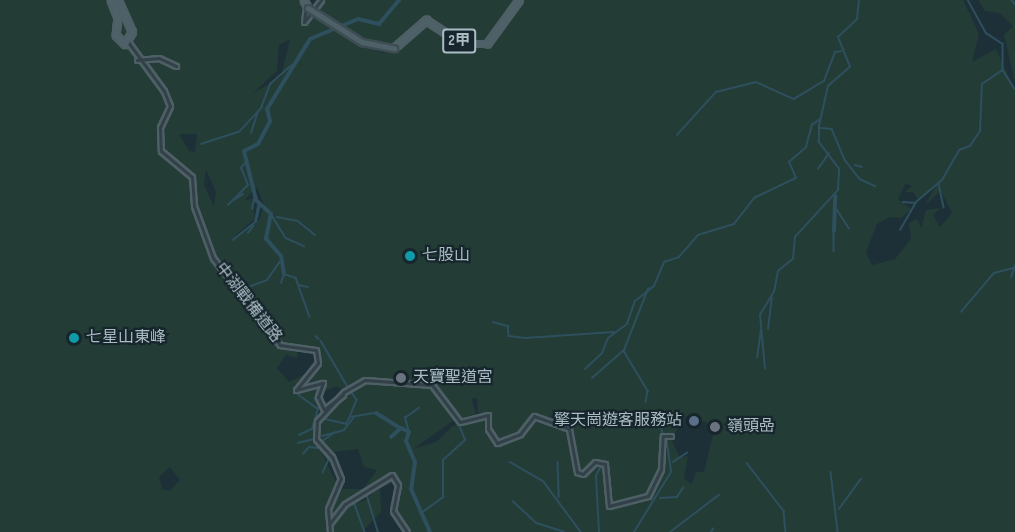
<!DOCTYPE html>
<meta charset="utf-8">
<style>
body{margin:0}
#map{position:relative;width:1015px;height:532px;overflow:hidden;background:#1e3037;font-family:"Sofia Sans Condensed","Noto Sans TC",sans-serif}
div>[style]{position:absolute}
.green>*{inset:0;background:#233c36}
.stream>*{height:1.5px;margin:-0.75px;padding:0 0.75px;transform-origin:0.75px;border-radius:0.75px;background:#2e4f5e}
.river>*{height:4px;margin:-2px;padding:0 2px;transform-origin:2px;border-radius:2px;background:#2e4f5e}
.roads{filter:drop-shadow(2px 0 #4f5f66) drop-shadow(-2px 0 #4f5f66) drop-shadow(0 2px #4f5f66) drop-shadow(0 -2px #4f5f66)}
.minor>*{height:3px;margin:-1.5px;padding:0 1.5px;transform-origin:1.5px;border-radius:1.5px;background:#324148}
.major>*{height:4.5px;margin:-2.25px;padding:0 2.25px;transform-origin:2.25px;border-radius:2.25px;background:#4f6168}
.bridges{filter:drop-shadow(2px 0 #3e4d54) drop-shadow(-2px 0 #3e4d54) drop-shadow(0 2px #3e4d54) drop-shadow(0 -2px #3e4d54)}
.major-bridge>*{height:4.5px;margin:-2.25px;padding:0 2.25px;transform-origin:2.25px;border-radius:2.25px;background:#4f6168}
.dots>*{width:16px;height:16px;translate:-50% -50%;box-sizing:border-box;border:3px solid #17262c;border-radius:50%}
span{translate:-50% -50%;white-space:nowrap;text-align:center;line-height:1.15;-webkit-text-stroke:4.5px #17262c;paint-order:stroke}
.shield-label span{padding:2px 4px;background:#17262c;border:2px solid;border-radius:4px;-webkit-text-stroke-width:0}
.shield-label{font-size:15px;color:#abbcc5;font-weight:700}
.poi-label{font-size:16px;color:#abbcc5}
.left{translate:0 -50%;text-align:left}
.right{translate:-100% -50%;text-align:right}
.street-label{font-size:16px;color:#abbcc5}
</style>
<div id="map">
<div class="green">
<i style="clip-path:polygon(evenodd,0 0,301px 0,303px 24px,315px 18px,349px 40px,384px 53px,399px 48px,421px 23px,431px 22px,465px 46px,481px 48px,520px 0,963px 0,979px 34px,972px 62px,996px 49px,1015px 91px,1015px 532px,408px 532px,394px 510px,399px 487px,392px 472px,361px 496px,345px 501px,331px 519px,332px 504px,343px 489px,363px 489px,377px 470px,364px 467px,358px 449px,333px 452px,318px 437px,319px 419px,348px 391px,336px 386px,323px 392px,323px 380px,299px 391px,311px 381px,320px 361px,318px 350px,307px 345px,296px 348px,298px 358px,286px 355px,277px 368px,289px 382px,306px 374px,293px 387px,295px 394px,322px 385px,313px 435px,338px 486px,329px 504px,328px 524px,344px 506px,364px 501px,390px 478px,395px 482px,380px 488px,381px 512px,362px 532px,0 532px,0 0,290px 39px,281px 77px,253px 93px,277px 71px,279px 45px,290px 39px,0 0,179px 134px,197px 134px,195px 152px,189px 151px,179px 134px,0 0,206px 169px,216px 192px,214px 207px,204px 185px,206px 169px,0 0,906px 183px,912px 186px,905px 192px,913px 192px,918px 199px,935px 187px,925px 205px,941px 191px,952px 213px,940px 227px,933px 215px,940px 208px,926px 210px,921px 228px,917px 219px,909px 223px,911px 239px,895px 259px,872px 265px,866px 252px,877px 224px,889px 217px,901px 218px,911px 209px,898px 199px,906px 183px,0 0,257px 187px,264px 205px,259px 220px,234px 237px,254px 219px,254px 198px,244px 201px,257px 187px,0 0,471px 398px,477px 398px,478px 412px,489px 416px,453px 426px,436px 442px,413px 449px,454px 420px,476px 414px,471px 398px,0 0,686px 416px,698px 423px,706px 421px,708px 430px,723px 430px,713px 434px,704px 472px,696px 472px,692px 484px,684px 479px,688px 456px,680px 458px,671px 439px,686px 416px,0 0,170px 467px,180px 480px,170px 491px,162px 489px,159px 477px,170px 467px)"></i>
<i style="clip-path:polygon(322px 0,515px 0,485px 44px,470px 45px,425px 18px,389px 47px,373px 45px,318px 12px)"></i>
<i style="clip-path:polygon(978px 0,1015px 0,1015px 83px,1004px 35px,1013px 26px,1000px 13px,985px 11px)"></i>
</div>
<div class="stream">
<i style="left:968px;top:0;width:38px;rotate:61deg"></i>
<i style="left:986px;top:33px;width:20px;rotate:33deg"></i>
<i style="left:1003px;top:44px;width:26px;rotate:90deg"></i>
<i style="left:1003px;top:70px;width:22px;rotate:58deg"></i>
<i style="left:1012px;top:0;width:5px;rotate:53deg"></i>
<i style="left:268px;top:117px;width:11px;rotate:-85deg"></i>
<i style="left:821px;top:128px;width:11px;rotate:5deg"></i>
<i style="left:832px;top:129px;width:34px;rotate:67deg"></i>
<i style="left:845px;top:160px;width:24px;rotate:52deg"></i>
<i style="left:860px;top:179px;width:17px;rotate:25deg"></i>
<i style="left:251px;top:133px;width:22px;rotate:-72deg"></i>
<i style="left:677px;top:135px;width:58px;rotate:-47.8deg"></i>
<i style="left:716px;top:92px;width:41px;rotate:-14deg"></i>
<i style="left:756px;top:82px;width:42px;rotate:24.1deg"></i>
<i style="left:794px;top:99px;width:35px;rotate:-31deg"></i>
<i style="left:824px;top:81px;width:31px;rotate:-69deg"></i>
<i style="left:835px;top:52px;width:6px;rotate:-9deg"></i>
<i style="left:201px;top:144px;width:40px;rotate:-18deg"></i>
<i style="left:239px;top:132px;width:33px;rotate:-47deg"></i>
<i style="left:261px;top:108px;width:26px;rotate:-69deg"></i>
<i style="left:270px;top:84px;width:28px;rotate:-41deg"></i>
<i style="left:855px;top:165px;width:7px;rotate:16deg"></i>
<i style="left:818px;top:169px;width:19px;rotate:-55deg"></i>
<i style="left:939px;top:184px;width:24px;rotate:78deg"></i>
<i style="left:232px;top:201px;width:13px;rotate:-32deg"></i>
<i style="left:903px;top:202px;width:12px;rotate:5deg"></i>
<i style="left:228px;top:205px;width:28px;rotate:-45deg"></i>
<i style="left:248px;top:185px;width:18px;rotate:-112deg"></i>
<i style="left:241px;top:168px;width:6px;rotate:-51deg"></i>
<i style="left:836px;top:208px;width:24px;rotate:57deg"></i>
<i style="left:252px;top:209px;width:13px;rotate:-77deg"></i>
<i style="left:271px;top:214px;width:28px;rotate:58deg"></i>
<i style="left:286px;top:238px;width:20px;rotate:24deg"></i>
<i style="left:277px;top:217px;width:21px;rotate:11deg"></i>
<i style="left:298px;top:221px;width:22px;rotate:39deg"></i>
<i style="left:256px;top:222px;width:18px;rotate:-77deg"></i>
<i style="left:900px;top:230px;width:32px;rotate:-60deg"></i>
<i style="left:916px;top:202px;width:34px;rotate:-40deg"></i>
<i style="left:942px;top:180px;width:34px;rotate:-60deg"></i>
<i style="left:959px;top:150px;width:12px;rotate:-20deg"></i>
<i style="left:970px;top:146px;width:18px;rotate:-56deg"></i>
<i style="left:980px;top:131px;width:47px;rotate:-87.6deg"></i>
<i style="left:982px;top:84px;width:25px;rotate:-34deg"></i>
<i style="left:834px;top:231px;width:20px;rotate:90deg"></i>
<i style="left:248px;top:233px;width:9px;rotate:-54deg"></i>
<i style="left:233px;top:240px;width:28px;rotate:-39deg"></i>
<i style="left:255px;top:222px;width:20px;rotate:-79deg"></i>
<i style="left:1011px;top:277px;width:12px;rotate:-70deg"></i>
<i style="left:281px;top:283px;width:9px;rotate:-72deg"></i>
<i style="left:284px;top:274px;width:13px;rotate:18deg"></i>
<i style="left:296px;top:278px;width:41px;rotate:70.3deg"></i>
<i style="left:299px;top:285px;width:9px;rotate:13deg"></i>
<i style="left:240px;top:290px;width:29px;rotate:-20deg"></i>
<i style="left:267px;top:280px;width:24px;rotate:-55deg"></i>
<i style="left:236px;top:292px;width:1px"></i>
<i style="left:961px;top:312px;width:51px;rotate:-49.8deg"></i>
<i style="left:994px;top:273px;width:21px;rotate:-14deg"></i>
<i style="left:493px;top:322px;width:16px;rotate:15deg"></i>
<i style="left:508px;top:326px;width:10px;rotate:84deg"></i>
<i style="left:509px;top:336px;width:16px;rotate:7deg"></i>
<i style="left:525px;top:338px;width:89px;rotate:-3.9deg"></i>
<i style="left:768px;top:329px;width:31px;rotate:-83deg"></i>
<i style="left:316px;top:336px;width:4px;rotate:45deg"></i>
<i style="left:321px;top:341px;width:53px;rotate:59.6deg"></i>
<i style="left:624px;top:351px;width:47px;rotate:59deg"></i>
<i style="left:648px;top:391px;width:11px;rotate:100deg"></i>
<i style="left:757px;top:358px;width:28px;rotate:-82deg"></i>
<i style="left:585px;top:369px;width:23px;rotate:-43deg"></i>
<i style="left:602px;top:353px;width:16px;rotate:-68deg"></i>
<i style="left:608px;top:338px;width:24px;rotate:-36deg"></i>
<i style="left:627px;top:324px;width:24px;rotate:-71deg"></i>
<i style="left:635px;top:301px;width:24px;rotate:-38deg"></i>
<i style="left:654px;top:286px;width:26px;rotate:-67deg"></i>
<i style="left:664px;top:262px;width:16px;rotate:-18deg"></i>
<i style="left:679px;top:257px;width:29px;rotate:-49deg"></i>
<i style="left:698px;top:235px;width:38px;rotate:-17deg"></i>
<i style="left:734px;top:224px;width:33px;rotate:-52deg"></i>
<i style="left:754px;top:198px;width:47px;rotate:-25.5deg"></i>
<i style="left:796px;top:178px;width:17px;rotate:-114deg"></i>
<i style="left:789px;top:162px;width:23px;rotate:-41deg"></i>
<i style="left:806px;top:147px;width:23px;rotate:-75deg"></i>
<i style="left:812px;top:125px;width:10px;rotate:-37deg"></i>
<i style="left:765px;top:369px;width:54px;rotate:-95.3deg"></i>
<i style="left:760px;top:315px;width:27px;rotate:-59deg"></i>
<i style="left:774px;top:292px;width:21px;rotate:-79deg"></i>
<i style="left:778px;top:271px;width:19px;rotate:-39deg"></i>
<i style="left:793px;top:259px;width:22px;rotate:-85deg"></i>
<i style="left:795px;top:237px;width:64px;rotate:-47.5deg"></i>
<i style="left:838px;top:190px;width:21px;rotate:-87deg"></i>
<i style="left:839px;top:169px;width:34px;rotate:-127deg"></i>
<i style="left:819px;top:142px;width:16px;rotate:-90deg"></i>
<i style="left:819px;top:126px;width:41px;rotate:-77.3deg"></i>
<i style="left:828px;top:86px;width:29px;rotate:-41deg"></i>
<i style="left:850px;top:67px;width:32px;rotate:-112deg"></i>
<i style="left:838px;top:37px;width:26px;rotate:-43deg"></i>
<i style="left:857px;top:19px;width:19px;rotate:-84deg"></i>
<i style="left:592px;top:378px;width:43px;rotate:-41.2deg"></i>
<i style="left:624px;top:350px;width:66px;rotate:-68.5deg"></i>
<i style="left:350px;top:390px;width:12px;rotate:55deg"></i>
<i style="left:357px;top:400px;width:18px;rotate:112deg"></i>
<i style="left:350px;top:417px;width:26px;rotate:-9deg"></i>
<i style="left:299px;top:395px;width:24px;rotate:36deg"></i>
<i style="left:321px;top:418px;width:26px;rotate:13deg"></i>
<i style="left:346px;top:424px;width:7px;rotate:-63deg"></i>
<i style="left:661px;top:426px;width:7px;rotate:74deg"></i>
<i style="left:409px;top:432px;width:15px;rotate:-106deg"></i>
<i style="left:405px;top:418px;width:17px;rotate:-36deg"></i>
<i style="left:299px;top:435px;width:14px;rotate:-25deg"></i>
<i style="left:312px;top:429px;width:24px;rotate:-73deg"></i>
<i style="left:319px;top:406px;width:9px;rotate:-122deg"></i>
<i style="left:322px;top:436px;width:23px;rotate:-15deg"></i>
<i style="left:344px;top:430px;width:16px;rotate:-52deg"></i>
<i style="left:321px;top:442px;width:16px;rotate:-35deg"></i>
<i style="left:298px;top:443px;width:16px;rotate:-14deg"></i>
<i style="left:320px;top:447px;width:16px;rotate:55deg"></i>
<i style="left:329px;top:460px;width:14px;rotate:115deg"></i>
<i style="left:303px;top:454px;width:9px;rotate:-49deg"></i>
<i style="left:309px;top:447px;width:9px;rotate:6deg"></i>
<i style="left:510px;top:462px;width:39px;rotate:30deg"></i>
<i style="left:544px;top:482px;width:62px;rotate:53.5deg"></i>
<i style="left:558px;top:462px;width:35px;rotate:88deg"></i>
<i style="left:673px;top:462px;width:17px;rotate:-33deg"></i>
<i style="left:747px;top:463px;width:61px;rotate:52.4deg"></i>
<i style="left:784px;top:511px;width:21px;rotate:85deg"></i>
<i style="left:831px;top:472px;width:60px;rotate:83.3deg"></i>
<i style="left:367px;top:495px;width:39px;rotate:73deg"></i>
<i style="left:660px;top:498px;width:17px;rotate:-3deg"></i>
<i style="left:677px;top:497px;width:11px;rotate:-56deg"></i>
<i style="left:513px;top:501px;width:33px;rotate:43deg"></i>
<i style="left:537px;top:523px;width:28px;rotate:18deg"></i>
<i style="left:354px;top:502px;width:32px;rotate:70deg"></i>
<i style="left:839px;top:509px;width:37px;rotate:-54deg"></i>
<i style="left:420px;top:514px;width:29px;rotate:-36deg"></i>
<i style="left:443px;top:497px;width:37px;rotate:-90deg"></i>
<i style="left:443px;top:460px;width:30px;rotate:-42deg"></i>
<i style="left:465px;top:440px;width:18px;rotate:-112deg"></i>
<i style="left:599px;top:532px;width:56px;rotate:-93.1deg"></i>
<i style="left:596px;top:476px;width:13px;rotate:-63deg"></i>
<i style="left:634px;top:532px;width:70px;rotate:-58.3deg"></i>
<i style="left:671px;top:472px;width:35px;rotate:-98deg"></i>
<i style="left:670px;top:532px;width:61px;rotate:-37.1deg"></i>
<i style="left:711px;top:532px;width:4px;rotate:-56deg"></i>
</div>
<div class="river">
<i style="left:834px;top:231px;width:35px;rotate:-88deg"></i>
<i style="left:284px;top:274px;width:18px;rotate:-99deg"></i>
<i style="left:281px;top:256px;width:23px;rotate:-131deg"></i>
<i style="left:266px;top:239px;width:25px;rotate:-79deg"></i>
<i style="left:271px;top:214px;width:21px;rotate:-137deg"></i>
<i style="left:256px;top:200px;width:50px;rotate:-103.8deg"></i>
<i style="left:244px;top:151px;width:16px;rotate:-27deg"></i>
<i style="left:258px;top:144px;width:26px;rotate:-62deg"></i>
<i style="left:270px;top:121px;width:12px;rotate:-104deg"></i>
<i style="left:267px;top:109px;width:82px;rotate:-58.4deg"></i>
<i style="left:310px;top:39px;width:52px;rotate:-22.6deg"></i>
<i style="left:358px;top:19px;width:22px;rotate:13deg"></i>
<i style="left:379px;top:24px;width:31px;rotate:-50deg"></i>
<i style="left:376px;top:413px;width:28px;rotate:32deg"></i>
<i style="left:391px;top:437px;width:13px;rotate:-42deg"></i>
<i style="left:401px;top:428px;width:9px;rotate:27deg"></i>
<i style="left:409px;top:432px;width:9px;rotate:108deg"></i>
<i style="left:406px;top:441px;width:23px;rotate:67deg"></i>
<i style="left:415px;top:462px;width:27px;rotate:98deg"></i>
<i style="left:411px;top:489px;width:47px;rotate:66.2deg"></i>
</div>
<div class="roads">
<div class="minor">
<i style="left:306px;top:6px;width:16px;rotate:97deg"></i>
<i style="left:304px;top:22px;width:28px;rotate:-52deg"></i>
<i style="left:128px;top:42px;width:61px;rotate:53.7deg"></i>
<i style="left:164px;top:91px;width:16px;rotate:68deg"></i>
<i style="left:170px;top:106px;width:23px;rotate:115deg"></i>
<i style="left:160px;top:127px;width:24px;rotate:88deg"></i>
<i style="left:161px;top:151px;width:40px;rotate:40deg"></i>
<i style="left:192px;top:177px;width:29px;rotate:86deg"></i>
<i style="left:194px;top:206px;width:55px;rotate:69.9deg"></i>
<i style="left:213px;top:258px;width:110px;rotate:52.4deg"></i>
<i style="left:280px;top:345px;width:36px;rotate:8deg"></i>
<i style="left:316px;top:350px;width:13px;rotate:81deg"></i>
<i style="left:318px;top:363px;width:35px;rotate:129deg"></i>
<i style="left:296px;top:390px;width:28px;rotate:-15deg"></i>
<i style="left:323px;top:383px;width:15px;rotate:110deg"></i>
<i style="left:318px;top:397px;width:14px;rotate:65deg"></i>
<i style="left:137px;top:60px;width:22px;rotate:-5deg"></i>
<i style="left:159px;top:58px;width:19px;rotate:25deg"></i>
<i style="left:325px;top:409px;width:23px;rotate:-38deg"></i>
<i style="left:330px;top:523px;width:24px;rotate:-52deg"></i>
<i style="left:345px;top:504px;width:55px;rotate:-31.7deg"></i>
<i style="left:392px;top:475px;width:12px;rotate:59deg"></i>
<i style="left:398px;top:485px;width:26px;rotate:101deg"></i>
<i style="left:393px;top:511px;width:25px;rotate:56deg"></i>
<i style="left:330px;top:532px;width:23px;rotate:-95deg"></i>
<i style="left:328px;top:509px;width:33px;rotate:-67deg"></i>
<i style="left:341px;top:479px;width:24px;rotate:-112deg"></i>
<i style="left:332px;top:457px;width:24px;rotate:-132deg"></i>
<i style="left:316px;top:439px;width:18px;rotate:-87deg"></i>
<i style="left:317px;top:421px;width:40px;rotate:-47deg"></i>
<i style="left:344px;top:392px;width:24px;rotate:-30deg"></i>
<i style="left:365px;top:380px;width:67px;rotate:4.3deg"></i>
<i style="left:432px;top:385px;width:46px;rotate:52.9deg"></i>
<i style="left:460px;top:422px;width:29px;rotate:-14deg"></i>
<i style="left:488px;top:415px;width:14px;rotate:90deg"></i>
<i style="left:488px;top:429px;width:17px;rotate:57deg"></i>
<i style="left:497px;top:443px;width:25px;rotate:-21deg"></i>
<i style="left:520px;top:434px;width:23px;rotate:-52deg"></i>
<i style="left:534px;top:416px;width:37px;rotate:20deg"></i>
<i style="left:569px;top:429px;width:44px;rotate:79.5deg"></i>
<i style="left:577px;top:472px;width:6px;rotate:18deg"></i>
<i style="left:583px;top:474px;width:17px;rotate:-45deg"></i>
<i style="left:595px;top:462px;width:10px;rotate:11deg"></i>
<i style="left:605px;top:464px;width:42px;rotate:84.6deg"></i>
<i style="left:609px;top:506px;width:40px;rotate:-14.4deg"></i>
<i style="left:648px;top:496px;width:30px;rotate:-64deg"></i>
<i style="left:661px;top:469px;width:33px;rotate:-87deg"></i>
<i style="left:663px;top:436px;width:8px"></i>
</div>
<div class="major">
<i style="left:111px;top:0;width:18px;rotate:68deg"></i>
<i style="left:118px;top:17px;width:18px;rotate:96deg"></i>
<i style="left:116px;top:35px;width:13px;rotate:45deg"></i>
<i style="left:125px;top:44px;width:14px;rotate:-60deg"></i>
<i style="left:132px;top:32px;width:35px;rotate:-114deg"></i>
<i style="left:304px;top:0;width:9px;rotate:63deg"></i>
<i style="left:394px;top:48px;width:43px;rotate:-41.2deg"></i>
<i style="left:426px;top:20px;width:44px;rotate:33deg"></i>
<i style="left:463px;top:44px;width:24px"></i>
<i style="left:487px;top:44px;width:54px;rotate:-54deg"></i>
</div>
</div>
<div class="bridges">
<div class="major-bridge">
<i style="left:308px;top:8px;width:64px;rotate:32.2deg"></i>
<i style="left:362px;top:42px;width:33px;rotate:11deg"></i>
</div>
</div>
<div class="dots">
<i style="left:410px;top:256px;background:#0f9aa8"></i>
<i style="left:74px;top:338px;background:#0f9aa8"></i>
<i style="left:401px;top:378px;background:#6b7280"></i>
<i style="left:694px;top:421px;background:#5c6f8a"></i>
<i style="left:715px;top:427px;background:#6b7280"></i>
</div>
<div class="shield-label">
<span style="left:459px;top:41px">2甲</span>
</div>
<div class="poi-label">
<span class="left" style="left:422px;top:256px">七股山</span>
<span class="left" style="left:86px;top:338px">七星山東峰</span>
<span class="left" style="left:413px;top:378px">天寶聖道宮</span>
<span class="right" style="left:682px;top:421px">擎天崗遊客服務站</span>
<span class="left" style="left:727px;top:427px">嶺頭喦</span>
</div>
<div class="street-label">
<span style="left:248px;top:303px;rotate:52deg">中湖戰備道路</span>
</div>
</div>
